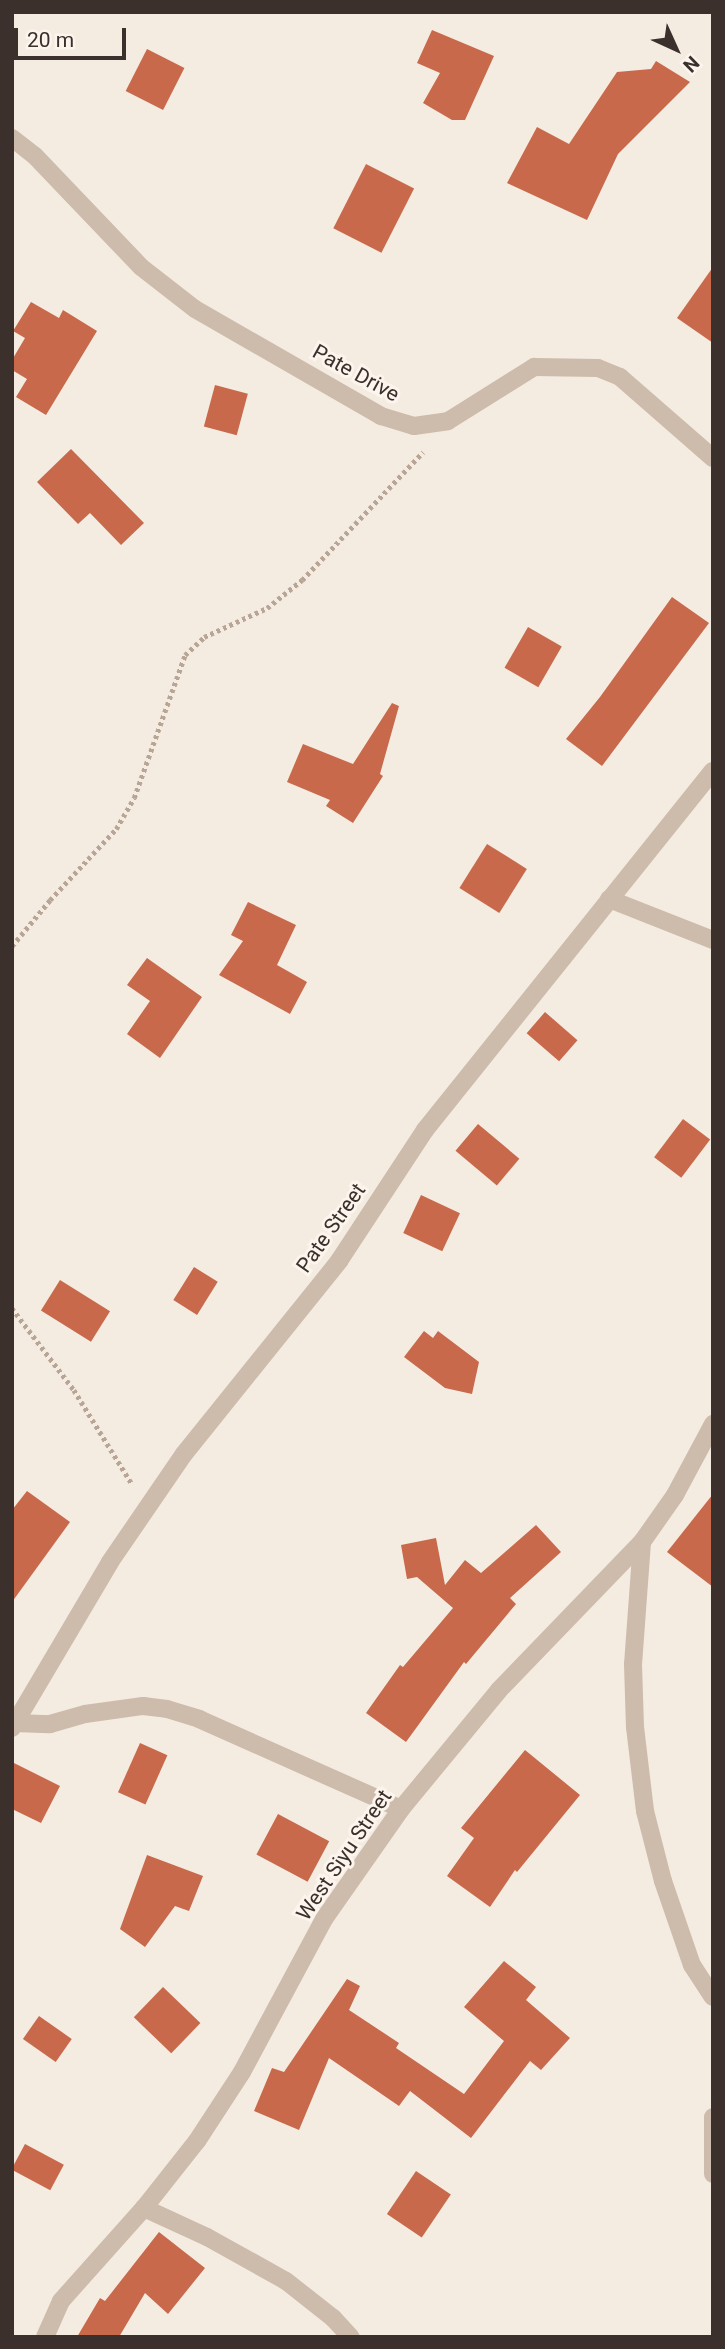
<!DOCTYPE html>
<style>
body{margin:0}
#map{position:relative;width:725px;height:2349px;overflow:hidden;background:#f4ebe1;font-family:Roboto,sans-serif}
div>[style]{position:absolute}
.building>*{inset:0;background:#c8694b;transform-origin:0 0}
.path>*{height:4.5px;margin-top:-2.25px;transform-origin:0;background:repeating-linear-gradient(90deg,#b9a596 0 3.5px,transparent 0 7px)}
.minor>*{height:18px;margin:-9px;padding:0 9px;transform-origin:9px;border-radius:9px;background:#cdbbac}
span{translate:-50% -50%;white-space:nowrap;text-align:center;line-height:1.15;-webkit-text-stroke:6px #fbf5ee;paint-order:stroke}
.street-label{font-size:21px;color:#3b302b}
.frame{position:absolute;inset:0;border:14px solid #3b302b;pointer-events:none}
.north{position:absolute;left:641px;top:14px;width:70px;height:70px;-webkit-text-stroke:5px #fbf5ee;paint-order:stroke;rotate:135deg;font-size:19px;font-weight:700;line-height:28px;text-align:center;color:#3b302b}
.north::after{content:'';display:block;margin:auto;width:24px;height:32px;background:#3b302b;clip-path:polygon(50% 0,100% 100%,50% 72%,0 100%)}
.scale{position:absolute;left:14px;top:28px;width:112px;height:32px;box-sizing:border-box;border:4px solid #3b302b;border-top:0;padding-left:9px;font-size:21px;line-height:24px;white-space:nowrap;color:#3b302b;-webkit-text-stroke:5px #fbf5ee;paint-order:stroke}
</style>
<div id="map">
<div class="building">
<i style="clip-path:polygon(432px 30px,494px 56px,465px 120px,452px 120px,423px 103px,440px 73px,417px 63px)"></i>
<i style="left:147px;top:49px;width:42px;height:47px;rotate:27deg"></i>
<i style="clip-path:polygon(656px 61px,690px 82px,618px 154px,587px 220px,507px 183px,537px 127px,569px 144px,617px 72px,651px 69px)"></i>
<i style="left:366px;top:164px;width:54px;height:72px;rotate:27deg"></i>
<i style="clip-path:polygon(713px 267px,713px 343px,677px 318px)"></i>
<i style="clip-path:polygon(31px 302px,59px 318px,63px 310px,97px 331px,46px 415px,16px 397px,27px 379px,12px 370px,12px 360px,25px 338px,13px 331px)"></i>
<i style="left:215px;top:385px;width:34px;height:43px;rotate:15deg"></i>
<i style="clip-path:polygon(71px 449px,144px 523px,121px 545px,90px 513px,78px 524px,37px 482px)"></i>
<i style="clip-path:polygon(672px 597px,709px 623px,602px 766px,566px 739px,600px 697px)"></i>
<i style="left:528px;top:627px;width:39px;height:47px;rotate:30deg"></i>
<i style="clip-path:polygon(392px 703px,399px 706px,380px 774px,383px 776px,353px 823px,326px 806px,330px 800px,287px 782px,303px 744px,353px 764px)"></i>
<i style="left:487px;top:844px;width:47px;height:52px;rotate:32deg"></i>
<i style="clip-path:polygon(248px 902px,296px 925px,277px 965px,307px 982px,290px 1014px,219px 975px,243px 941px,231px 935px)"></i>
<i style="clip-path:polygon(147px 958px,202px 997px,160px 1058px,127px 1034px,150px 1001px,127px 985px)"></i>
<i style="left:545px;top:1012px;width:43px;height:28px;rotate:41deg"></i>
<i style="left:683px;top:1119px;width:34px;height:48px;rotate:37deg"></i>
<i style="left:478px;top:1124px;width:54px;height:35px;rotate:40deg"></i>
<i style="left:421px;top:1195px;width:43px;height:42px;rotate:25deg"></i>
<i style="left:194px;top:1267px;width:28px;height:39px;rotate:32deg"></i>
<i style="left:60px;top:1280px;width:59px;height:36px;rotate:32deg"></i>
<i style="clip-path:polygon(424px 1331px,433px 1338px,438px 1331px,479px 1362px,472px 1394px,445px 1388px,404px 1357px)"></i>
<i style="clip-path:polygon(27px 1491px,70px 1522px,12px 1602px,12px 1510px)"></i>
<i style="clip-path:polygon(713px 1494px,713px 1587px,667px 1552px)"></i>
<i style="clip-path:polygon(536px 1525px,561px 1552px,510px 1598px,516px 1604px,466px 1664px,464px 1662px,406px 1742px,366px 1713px,400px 1665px,403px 1667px,453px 1608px,417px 1577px,407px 1579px,401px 1545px,436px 1538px,445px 1585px,465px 1560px,481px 1573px)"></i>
<i style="left:140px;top:1743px;width:30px;height:54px;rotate:24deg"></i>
<i style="clip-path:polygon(525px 1750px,580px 1795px,517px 1872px,515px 1870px,490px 1907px,447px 1876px,474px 1838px,461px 1828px)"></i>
<i style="clip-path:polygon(12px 1762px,60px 1786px,41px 1823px,12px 1809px)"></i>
<i style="left:278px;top:1814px;width:58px;height:46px;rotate:28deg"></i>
<i style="clip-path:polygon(147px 1855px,203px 1876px,189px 1911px,175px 1906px,145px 1947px,120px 1929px)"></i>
<i style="clip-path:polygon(504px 1961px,536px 1987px,526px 2000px,570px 2038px,541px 2070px,530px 2061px,471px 2138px,410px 2091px,399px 2106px,329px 2058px,299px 2130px,254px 2111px,272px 2068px,284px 2072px,347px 1979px,360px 1986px,349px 2010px,399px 2043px,396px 2048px,464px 2094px,504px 2041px,464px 2007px)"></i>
<i style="left:163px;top:1987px;width:52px;height:42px;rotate:44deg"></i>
<i style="left:39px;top:2016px;width:40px;height:28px;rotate:35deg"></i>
<i style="left:25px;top:2144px;width:44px;height:29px;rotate:28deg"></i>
<i style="left:416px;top:2171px;width:42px;height:52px;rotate:34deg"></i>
<i style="clip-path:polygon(159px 2232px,205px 2268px,168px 2314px,145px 2293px,119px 2337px,77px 2337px,100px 2298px,105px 2301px)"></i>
</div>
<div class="path">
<i style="left:12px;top:946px;width:60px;rotate:-50.4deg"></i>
<i style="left:50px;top:900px;width:97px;rotate:-47.1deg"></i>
<i style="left:116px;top:829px;width:36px;rotate:-60deg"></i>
<i style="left:134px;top:798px;width:152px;rotate:-70.4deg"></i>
<i style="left:185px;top:655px;width:26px;rotate:-43deg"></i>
<i style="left:204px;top:637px;width:69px;rotate:-24.7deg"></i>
<i style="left:267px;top:608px;width:45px;rotate:-38.7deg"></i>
<i style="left:302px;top:580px;width:176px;rotate:-46.6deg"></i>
<i style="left:12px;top:1308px;width:103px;rotate:52.9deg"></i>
<i style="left:74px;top:1390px;width:110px;rotate:58.3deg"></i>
</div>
<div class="minor">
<i style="left:12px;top:138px;width:29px;rotate:38deg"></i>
<i style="left:35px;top:156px;width:153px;rotate:46.3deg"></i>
<i style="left:141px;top:267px;width:68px;rotate:37.9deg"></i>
<i style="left:195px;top:309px;width:215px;rotate:29.9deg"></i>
<i style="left:381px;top:416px;width:34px;rotate:17deg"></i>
<i style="left:414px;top:426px;width:34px;rotate:-8deg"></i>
<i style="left:448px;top:421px;width:102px;rotate:-32.1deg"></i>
<i style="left:534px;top:367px;width:64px;rotate:0.9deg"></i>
<i style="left:598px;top:368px;width:24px;rotate:22deg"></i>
<i style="left:620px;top:377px;width:123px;rotate:41.1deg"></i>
<i style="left:609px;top:899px;width:112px;rotate:21.5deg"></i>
<i style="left:642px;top:1542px;width:122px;rotate:94.2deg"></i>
<i style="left:633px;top:1664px;width:63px;rotate:88.2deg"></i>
<i style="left:635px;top:1727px;width:85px;rotate:83.2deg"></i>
<i style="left:645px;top:1811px;width:72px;rotate:75.6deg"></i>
<i style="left:663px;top:1881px;width:89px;rotate:71deg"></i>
<i style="left:692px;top:1965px;width:38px;rotate:57deg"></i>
<i style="left:15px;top:1723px;width:35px;rotate:2deg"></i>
<i style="left:50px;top:1724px;width:36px;rotate:-16deg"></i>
<i style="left:85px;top:1714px;width:59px;rotate:-7.9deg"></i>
<i style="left:143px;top:1706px;width:24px;rotate:7deg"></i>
<i style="left:167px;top:1709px;width:34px;rotate:17deg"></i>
<i style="left:199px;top:1719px;width:221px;rotate:24deg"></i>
<i style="left:12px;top:1728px;width:193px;rotate:-59.4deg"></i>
<i style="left:110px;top:1562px;width:131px;rotate:-55.6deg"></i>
<i style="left:184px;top:1454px;width:248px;rotate:-51.2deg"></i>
<i style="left:339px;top:1261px;width:157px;rotate:-56.7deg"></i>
<i style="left:425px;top:1130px;width:460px;rotate:-51.3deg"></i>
<i style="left:713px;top:2117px;width:57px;rotate:90deg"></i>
<i style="left:144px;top:2208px;width:69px;rotate:24.7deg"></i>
<i style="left:207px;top:2237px;width:90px;rotate:29.1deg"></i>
<i style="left:286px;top:2281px;width:60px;rotate:38.2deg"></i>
<i style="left:333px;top:2318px;width:26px;rotate:47deg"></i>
<i style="left:45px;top:2337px;width:39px;rotate:-66deg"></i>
<i style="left:61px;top:2301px;width:125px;rotate:-48.3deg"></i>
<i style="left:144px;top:2208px;width:85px;rotate:-51.7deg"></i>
<i style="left:197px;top:2141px;width:82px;rotate:-56.9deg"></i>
<i style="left:242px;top:2072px;width:174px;rotate:-61.8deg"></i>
<i style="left:324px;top:1919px;width:134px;rotate:-55deg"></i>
<i style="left:401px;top:1809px;width:154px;rotate:-50.5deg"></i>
<i style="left:499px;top:1690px;width:206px;rotate:-46deg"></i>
<i style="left:642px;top:1542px;width:57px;rotate:-54.9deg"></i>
<i style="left:675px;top:1495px;width:81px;rotate:-61.8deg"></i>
</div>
<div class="street-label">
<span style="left:356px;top:373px;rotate:29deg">Pate Drive</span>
<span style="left:331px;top:1228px;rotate:-55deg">Pate Street</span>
<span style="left:344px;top:1855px;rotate:-56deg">West Siyu Street</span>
</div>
<div class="frame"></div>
<div class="north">N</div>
<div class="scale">20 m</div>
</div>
